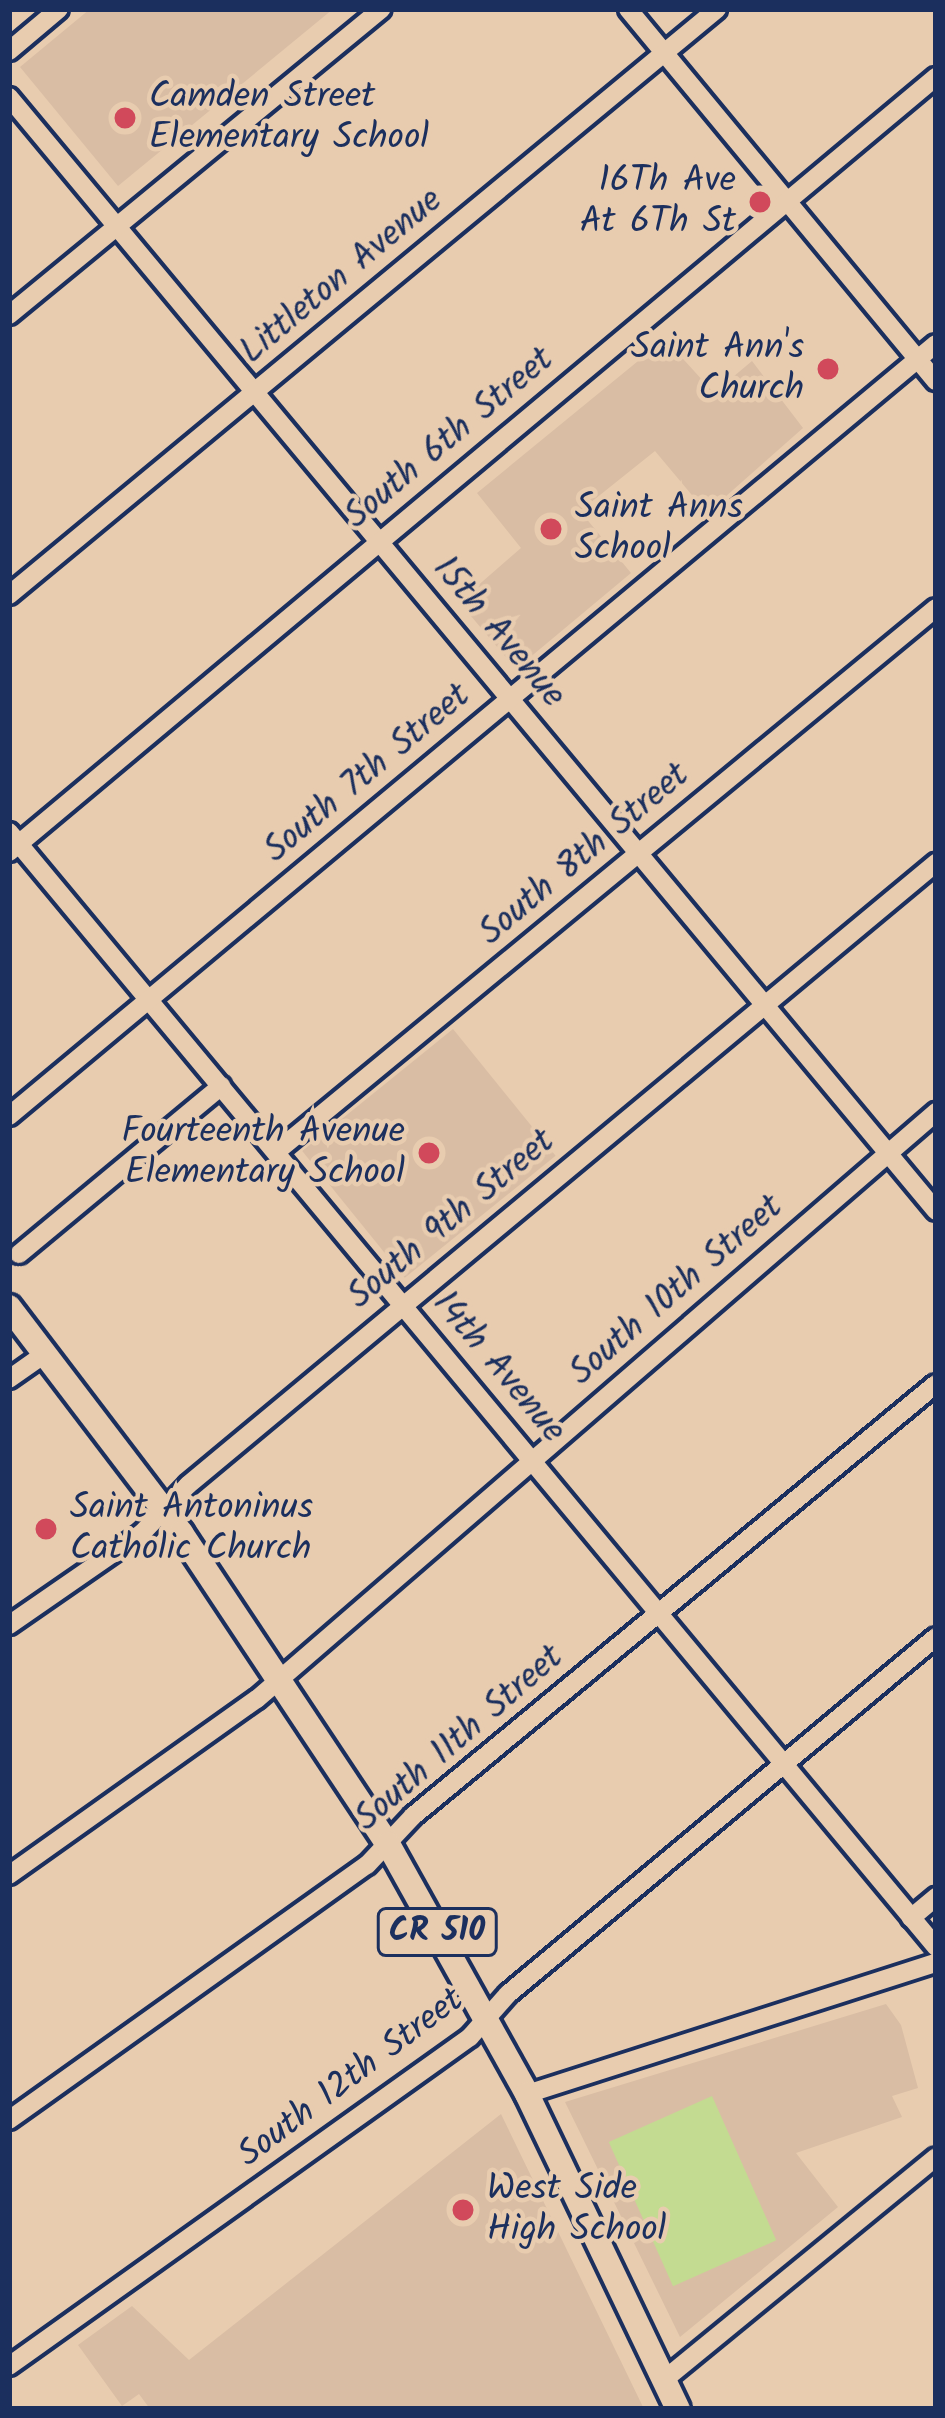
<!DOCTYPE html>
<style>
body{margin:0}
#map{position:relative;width:945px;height:2418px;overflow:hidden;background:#e8ccaf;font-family:Kalam,sans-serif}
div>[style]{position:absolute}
.built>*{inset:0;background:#d9bda4;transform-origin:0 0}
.green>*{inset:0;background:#c3db91;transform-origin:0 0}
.roads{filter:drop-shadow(3px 0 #1b2f5e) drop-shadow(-3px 0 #1b2f5e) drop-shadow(0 3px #1b2f5e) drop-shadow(0 -3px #1b2f5e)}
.minor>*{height:18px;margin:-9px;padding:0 9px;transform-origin:9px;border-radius:9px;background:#e8ccaf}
.major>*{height:24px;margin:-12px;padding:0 12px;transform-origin:12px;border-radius:12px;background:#e8ccaf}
.dots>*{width:33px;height:33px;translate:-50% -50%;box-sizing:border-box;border:6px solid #e8ccaf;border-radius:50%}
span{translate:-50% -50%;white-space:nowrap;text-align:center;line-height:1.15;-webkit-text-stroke:9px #e8ccaf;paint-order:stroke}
.shield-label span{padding:3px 9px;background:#e8ccaf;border:3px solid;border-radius:9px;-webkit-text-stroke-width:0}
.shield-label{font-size:33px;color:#1b2f5e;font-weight:700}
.poi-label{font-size:36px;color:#1b2f5e}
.left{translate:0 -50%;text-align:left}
.right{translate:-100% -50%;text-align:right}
.street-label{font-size:36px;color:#1b2f5e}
.frame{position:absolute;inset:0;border:12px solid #1b2f5e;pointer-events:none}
</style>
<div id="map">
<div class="built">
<i style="clip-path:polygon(90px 9px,333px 9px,118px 186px,20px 67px)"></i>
<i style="clip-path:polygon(665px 339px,714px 393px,752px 361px,803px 428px,707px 513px,655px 451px,580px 511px,631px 573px,516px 669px,459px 602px,521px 548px,477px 493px)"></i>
<i style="left:453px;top:1029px;width:163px;height:194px;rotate:51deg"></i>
<i style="clip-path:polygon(886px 2004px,901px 2025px,918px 2088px,892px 2096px,902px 2117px,796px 2153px,838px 2207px,680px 2337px,565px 2102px)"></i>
<i style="clip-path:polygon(501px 2114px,644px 2409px,150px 2409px,139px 2394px,122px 2406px,78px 2345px,132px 2306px,189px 2360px)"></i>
</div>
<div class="green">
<i style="left:712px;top:2096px;width:158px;height:113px;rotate:66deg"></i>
</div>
<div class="roads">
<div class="minor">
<i style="left:628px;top:9px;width:483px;rotate:50.4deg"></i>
<i style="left:9px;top:51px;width:65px;rotate:-40deg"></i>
<i style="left:9px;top:97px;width:1449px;rotate:50.23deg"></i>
<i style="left:9px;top:315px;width:482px;rotate:-39.4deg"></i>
<i style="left:9px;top:595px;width:919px;rotate:-39.61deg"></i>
<i style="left:9px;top:832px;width:1450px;rotate:50.26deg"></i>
<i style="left:9px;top:852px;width:1208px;rotate:-39.9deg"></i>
<i style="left:9px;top:1116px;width:1206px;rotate:-39.79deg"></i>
<i style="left:276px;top:1152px;width:855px;rotate:-39.5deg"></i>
<i style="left:19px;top:1254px;width:263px;rotate:-39.7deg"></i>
<i style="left:9px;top:1379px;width:45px;rotate:-35.1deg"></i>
<i style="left:9px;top:1625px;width:162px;rotate:-34.7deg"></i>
<i style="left:142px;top:1533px;width:66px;rotate:-46.2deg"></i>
<i style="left:188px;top:1485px;width:973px;rotate:-39.75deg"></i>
<i style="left:9px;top:1875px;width:304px;rotate:-35.4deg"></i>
<i style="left:257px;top:1699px;width:898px;rotate:-40.84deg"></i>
<i style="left:911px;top:1918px;width:33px;rotate:-40deg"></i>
<i style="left:527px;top:2094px;width:429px;rotate:-17.8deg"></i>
<i style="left:9px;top:2120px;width:440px;rotate:-35.5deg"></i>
<i style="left:367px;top:1865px;width:67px;rotate:-46.8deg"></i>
<i style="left:413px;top:1816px;width:678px;rotate:-39.56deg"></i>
<i style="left:9px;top:2366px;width:566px;rotate:-35.51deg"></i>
<i style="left:470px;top:2037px;width:57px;rotate:-48.5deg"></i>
<i style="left:508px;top:1994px;width:557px;rotate:-39.83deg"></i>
<i style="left:665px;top:2379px;width:350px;rotate:-39.3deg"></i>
</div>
<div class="major">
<i style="left:9px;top:1307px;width:284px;rotate:52.7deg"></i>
<i style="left:181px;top:1533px;width:374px;rotate:56.4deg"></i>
<i style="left:388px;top:1844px;width:286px;rotate:60.9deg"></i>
<i style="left:527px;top:2094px;width:349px;rotate:64.4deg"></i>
</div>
</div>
<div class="dots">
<i style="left:125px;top:118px;background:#d1495b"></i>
<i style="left:760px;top:202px;background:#d1495b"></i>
<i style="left:828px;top:369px;background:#d1495b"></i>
<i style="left:551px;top:529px;background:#d1495b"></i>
<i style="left:429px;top:1153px;background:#d1495b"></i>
<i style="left:46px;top:1529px;background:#d1495b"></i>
<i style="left:463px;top:2210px;background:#d1495b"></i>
</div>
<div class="shield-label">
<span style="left:437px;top:1932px">CR 510</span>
</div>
<div class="poi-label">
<span class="left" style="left:149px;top:118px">Camden Street<br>Elementary School</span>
<span class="right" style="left:736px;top:202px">16Th Ave<br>At 6Th St</span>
<span class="right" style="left:804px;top:369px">Saint Ann's<br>Church</span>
<span class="left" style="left:575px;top:529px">Saint Anns<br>School</span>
<span class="right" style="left:405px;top:1153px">Fourteenth Avenue<br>Elementary School</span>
<span class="left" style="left:70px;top:1529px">Saint Antoninus<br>Catholic Church</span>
<span class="left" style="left:487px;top:2210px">West Side<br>High School</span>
</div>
<div class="street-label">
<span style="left:342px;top:277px;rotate:-40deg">Littleton Avenue</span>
<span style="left:450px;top:439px;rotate:-40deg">South 6th Street</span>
<span style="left:498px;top:633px;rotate:50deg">15th Avenue</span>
<span style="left:368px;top:774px;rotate:-40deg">South 7th Street</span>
<span style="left:585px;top:855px;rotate:-40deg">South 8th Street</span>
<span style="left:452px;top:1220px;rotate:-40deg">South 9th Street</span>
<span style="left:677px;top:1291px;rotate:-41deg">South 10th Street</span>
<span style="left:498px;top:1368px;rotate:50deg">14th Avenue</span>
<span style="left:460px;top:1739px;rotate:-41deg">South 11th Street</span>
<span style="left:351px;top:2078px;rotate:-37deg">South 12th Street</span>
</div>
<div class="frame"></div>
</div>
